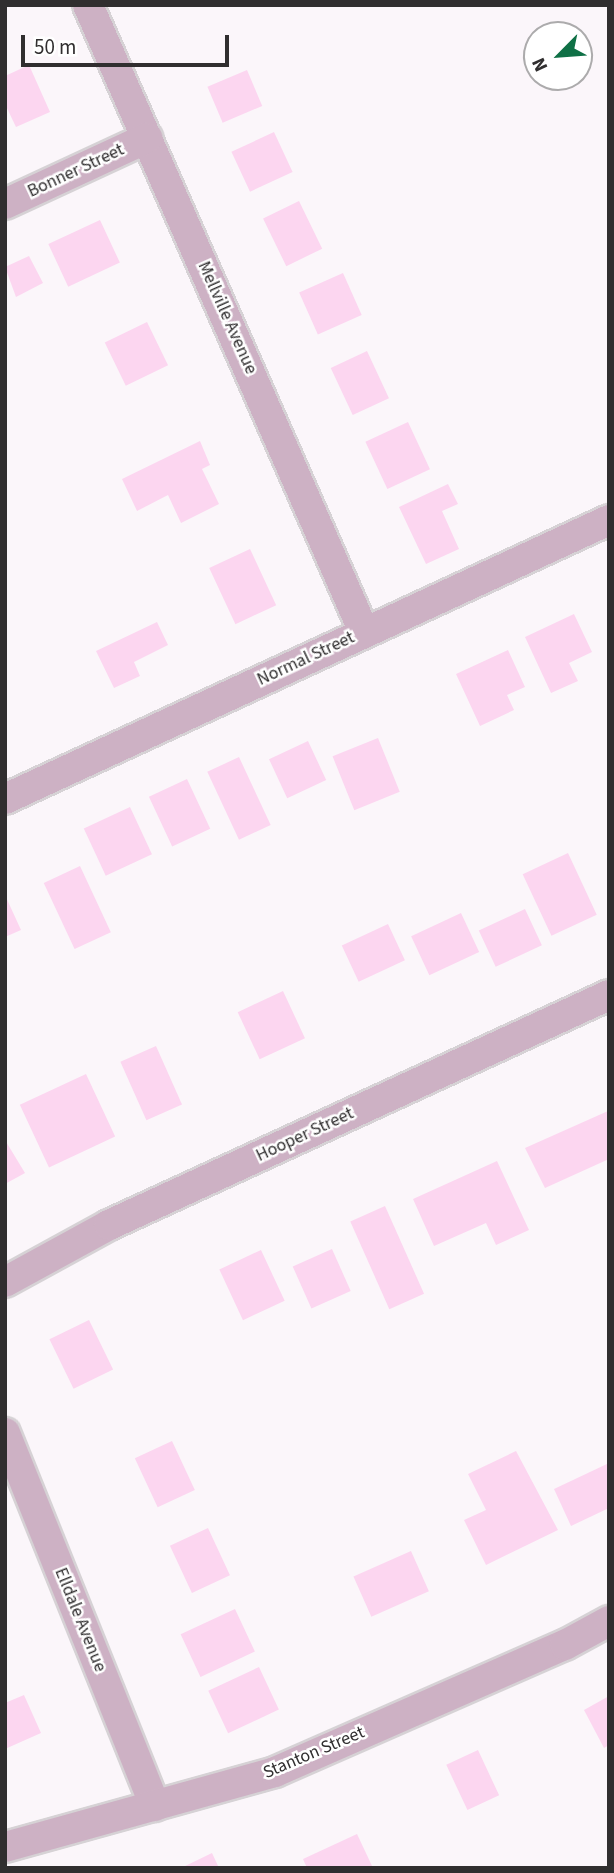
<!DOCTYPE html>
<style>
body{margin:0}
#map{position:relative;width:614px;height:1873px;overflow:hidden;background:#fbf6fa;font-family:"Source Sans 3",sans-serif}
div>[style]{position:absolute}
.building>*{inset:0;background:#fcd6f0;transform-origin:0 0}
.roads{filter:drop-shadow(2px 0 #d6d2d5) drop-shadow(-2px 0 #d6d2d5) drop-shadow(0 2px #d6d2d5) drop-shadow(0 -2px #d6d2d5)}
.minor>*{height:30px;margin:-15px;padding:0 15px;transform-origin:15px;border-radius:15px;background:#cdb1c4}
span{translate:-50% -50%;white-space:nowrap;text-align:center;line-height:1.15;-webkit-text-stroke:5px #fff;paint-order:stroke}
.street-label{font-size:18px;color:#302e2f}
.frame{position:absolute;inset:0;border:7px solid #302e2f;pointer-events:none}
.north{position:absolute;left:523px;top:21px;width:70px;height:70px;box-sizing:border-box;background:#fff;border:2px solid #acabac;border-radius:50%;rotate:245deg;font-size:19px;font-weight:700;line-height:28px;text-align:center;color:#302e2f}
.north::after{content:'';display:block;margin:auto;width:24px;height:32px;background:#0f7046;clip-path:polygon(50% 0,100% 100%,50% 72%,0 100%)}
.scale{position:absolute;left:21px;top:35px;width:208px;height:32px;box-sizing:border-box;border:4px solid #302e2f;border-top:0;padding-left:9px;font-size:21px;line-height:24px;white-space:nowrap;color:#302e2f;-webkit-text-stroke:5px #fff;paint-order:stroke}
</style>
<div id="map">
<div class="building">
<i style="clip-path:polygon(29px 65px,50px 112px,16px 127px,5px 104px,5px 76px)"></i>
<i style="left:247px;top:70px;width:39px;height:43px;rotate:67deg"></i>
<i style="left:274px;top:132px;width:44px;height:47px;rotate:65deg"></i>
<i style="left:299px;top:201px;width:53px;height:40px;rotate:64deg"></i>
<i style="left:100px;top:220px;width:47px;height:57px;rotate:65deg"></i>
<i style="clip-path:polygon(29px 256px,43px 283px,16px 297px,5px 267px)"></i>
<i style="left:343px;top:273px;width:46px;height:48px;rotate:66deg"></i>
<i style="left:147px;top:322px;width:48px;height:47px;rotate:64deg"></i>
<i style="left:367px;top:351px;width:52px;height:40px;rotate:65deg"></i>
<i style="left:408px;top:422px;width:52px;height:47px;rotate:65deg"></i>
<i style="clip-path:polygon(200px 441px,210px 465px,202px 469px,219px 504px,181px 523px,168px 495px,137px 511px,122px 479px)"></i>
<i style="clip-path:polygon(448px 484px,458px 504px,442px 511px,459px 549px,426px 564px,399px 507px)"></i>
<i style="left:250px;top:549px;width:62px;height:45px;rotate:65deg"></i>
<i style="clip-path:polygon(574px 614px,592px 652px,569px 663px,578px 681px,551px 693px,525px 637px)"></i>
<i style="clip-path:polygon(157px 622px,168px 645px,134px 662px,140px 676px,114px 688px,96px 651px)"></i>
<i style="clip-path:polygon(508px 650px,525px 687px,507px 695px,514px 710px,480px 726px,456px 674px)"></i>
<i style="left:378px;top:738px;width:58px;height:49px;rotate:68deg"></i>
<i style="left:308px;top:741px;width:43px;height:43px;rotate:65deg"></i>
<i style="left:239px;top:757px;width:75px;height:35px;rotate:65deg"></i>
<i style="left:187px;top:779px;width:55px;height:42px;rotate:65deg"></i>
<i style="left:130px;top:807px;width:52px;height:51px;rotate:65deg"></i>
<i style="left:568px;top:853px;width:68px;height:50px;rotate:65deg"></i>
<i style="left:80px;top:866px;width:73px;height:40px;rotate:65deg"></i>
<i style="clip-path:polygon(5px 895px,21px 930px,5px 937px)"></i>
<i style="left:525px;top:909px;width:40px;height:51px;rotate:65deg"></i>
<i style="left:461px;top:913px;width:43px;height:55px;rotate:65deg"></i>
<i style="left:388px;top:924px;width:40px;height:51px;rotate:65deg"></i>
<i style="left:283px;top:991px;width:52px;height:50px;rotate:65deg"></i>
<i style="left:156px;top:1046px;width:64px;height:39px;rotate:66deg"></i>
<i style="left:86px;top:1074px;width:69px;height:73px;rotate:65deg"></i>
<i style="clip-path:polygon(608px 1111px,609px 1159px,545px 1188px,525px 1148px)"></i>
<i style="clip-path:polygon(5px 1140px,25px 1173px,5px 1184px)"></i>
<i style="clip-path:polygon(497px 1161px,529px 1230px,496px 1245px,486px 1223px,434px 1246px,413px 1199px)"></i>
<i style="left:385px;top:1206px;width:96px;height:38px;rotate:66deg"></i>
<i style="left:332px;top:1249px;width:46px;height:43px;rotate:66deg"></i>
<i style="left:261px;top:1250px;width:56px;height:46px;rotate:65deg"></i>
<i style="left:89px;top:1320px;width:55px;height:44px;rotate:64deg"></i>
<i style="left:172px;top:1441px;width:54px;height:41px;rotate:65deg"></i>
<i style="clip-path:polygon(516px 1451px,558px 1530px,486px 1565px,464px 1520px,486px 1510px,468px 1474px)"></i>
<i style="clip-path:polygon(609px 1463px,609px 1508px,571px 1526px,554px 1489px)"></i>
<i style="left:208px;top:1528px;width:52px;height:42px;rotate:65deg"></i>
<i style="left:411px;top:1551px;width:44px;height:63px;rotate:66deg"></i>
<i style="left:235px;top:1609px;width:47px;height:60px;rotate:65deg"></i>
<i style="left:259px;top:1667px;width:47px;height:56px;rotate:65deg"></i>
<i style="clip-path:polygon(24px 1695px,41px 1733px,5px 1749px,5px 1703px)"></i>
<i style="clip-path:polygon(609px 1696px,609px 1745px,604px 1748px,584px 1710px)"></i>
<i style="left:478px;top:1750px;width:50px;height:35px;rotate:65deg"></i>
<i style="clip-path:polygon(357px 1834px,373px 1868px,307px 1868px,303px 1859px)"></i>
<i style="clip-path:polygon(212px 1853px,219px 1868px,181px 1868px)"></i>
</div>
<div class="roads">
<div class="minor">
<i style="left:88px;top:5px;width:685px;rotate:66.24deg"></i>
<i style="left:5px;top:204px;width:157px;rotate:-24.9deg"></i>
<i style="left:5px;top:799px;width:665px;rotate:-24.79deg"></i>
<i style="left:5px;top:1282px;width:119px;rotate:-28.7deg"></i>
<i style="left:109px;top:1225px;width:550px;rotate:-24.7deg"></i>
<i style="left:5px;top:1433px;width:402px;rotate:68.1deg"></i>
<i style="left:5px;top:1847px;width:280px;rotate:-15.5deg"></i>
<i style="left:275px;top:1772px;width:317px;rotate:-23.7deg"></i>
<i style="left:565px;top:1645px;width:50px;rotate:-28.6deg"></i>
</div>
</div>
<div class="street-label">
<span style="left:76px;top:171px;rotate:-25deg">Bonner Street</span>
<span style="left:227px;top:318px;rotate:66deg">Mellville Avenue</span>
<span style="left:306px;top:659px;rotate:-25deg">Normal Street</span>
<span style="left:305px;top:1135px;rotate:-25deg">Hooper Street</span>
<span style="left:80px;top:1620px;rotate:68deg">Elldale Avenue</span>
<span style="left:314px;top:1753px;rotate:-23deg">Stanton Street</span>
</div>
<div class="frame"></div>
<div class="north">N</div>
<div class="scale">50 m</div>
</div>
